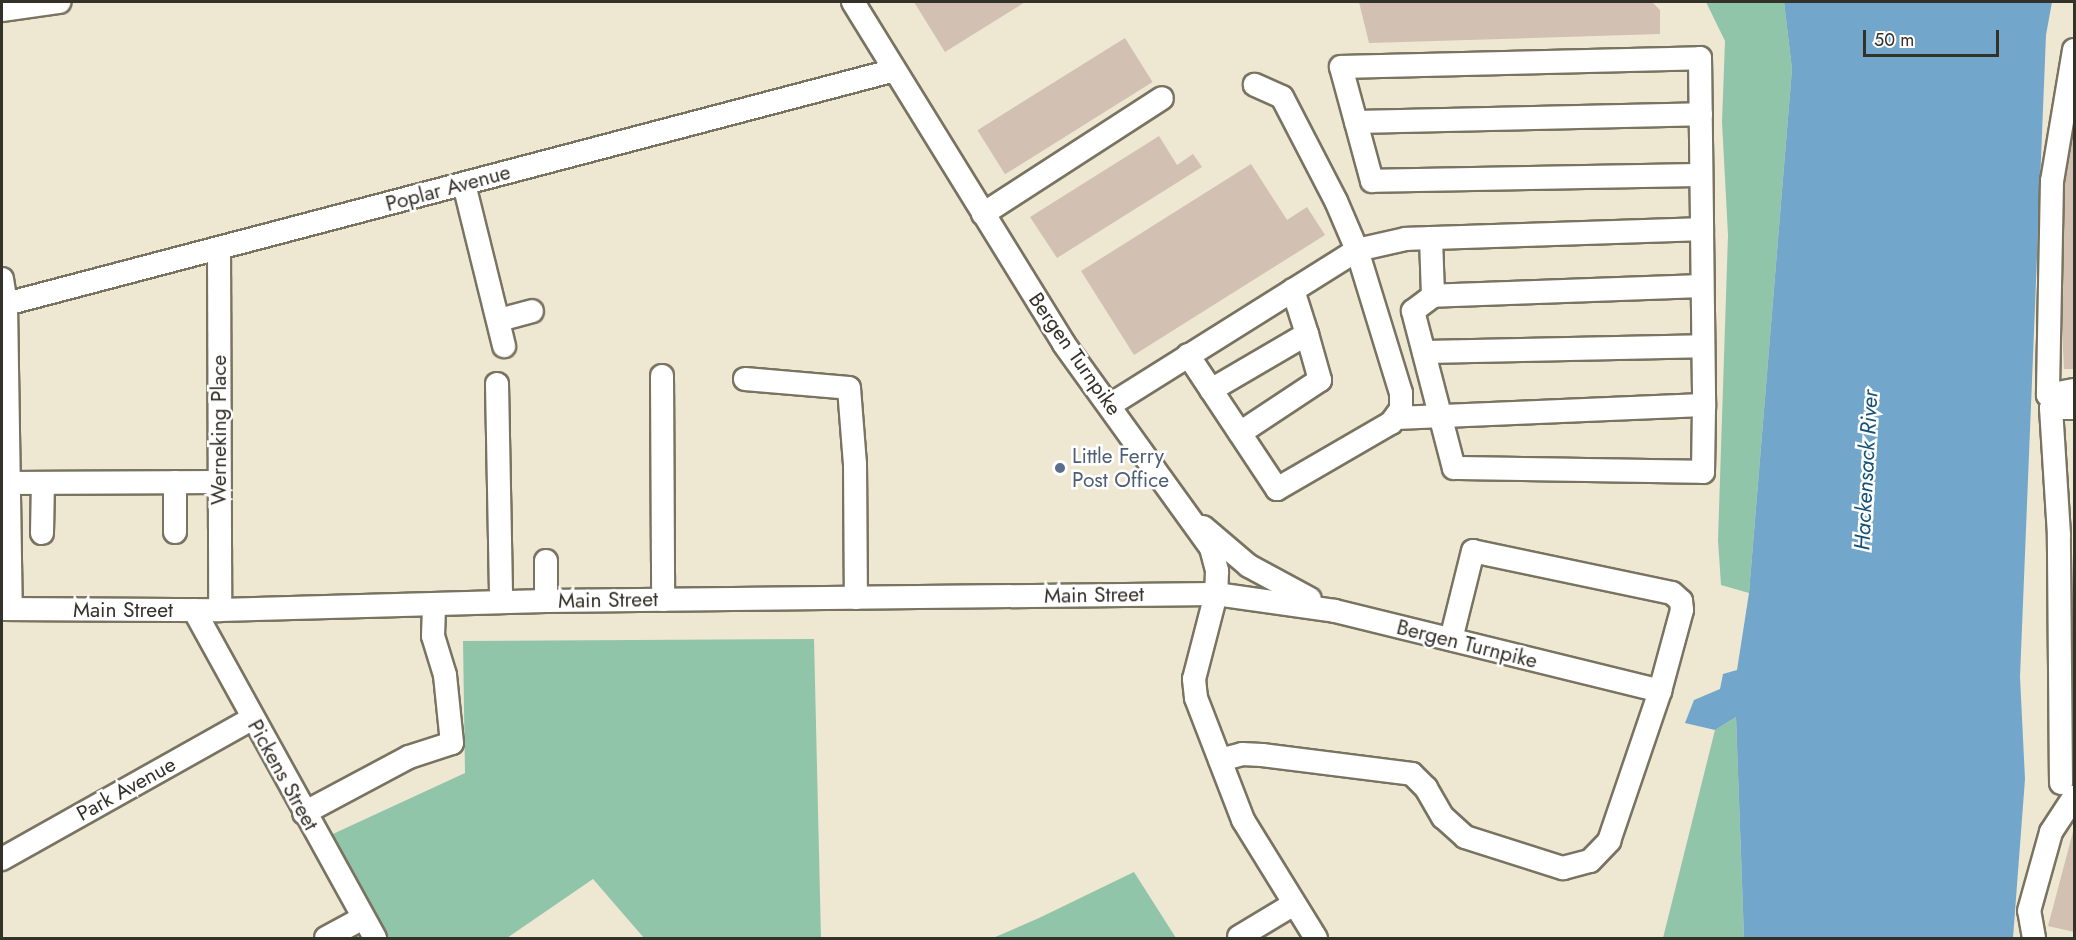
<!DOCTYPE html>
<style>
body{margin:0}
#map{position:relative;width:2076px;height:940px;overflow:hidden;background:#eee7d2;font-family:Jost,sans-serif}
div>[style]{position:absolute}
.green>*{inset:0;background:#90c5aa}
.water>*{inset:0;background:#73a6cb}
.building>*{inset:0;background:#d2c1b2;transform-origin:0 0}
.roads{filter:drop-shadow(2px 0 #797361) drop-shadow(-2px 0 #797361) drop-shadow(0 2px #797361) drop-shadow(0 -2px #797361)}
.minor>*{height:22px;margin:-11px;padding:0 11px;transform-origin:11px;border-radius:11px;background:#fff}
.dots>*{width:16px;height:16px;translate:-50% -50%;box-sizing:border-box;border:3px solid #fff;border-radius:50%}
span{translate:-50% -50%;white-space:nowrap;text-align:center;line-height:1.15;-webkit-text-stroke:5px #fff;paint-order:stroke}
.street-label{font-size:21px;color:#343129}
.service-label{font-size:21px;color:#4e5e75}
.left{translate:0 -50%;text-align:left}
.water-label{font-size:22px;color:#165276;font-style:italic}
.frame{position:absolute;inset:0;border:3px solid #343129;pointer-events:none}
.scale{position:absolute;left:1863px;top:30px;width:136px;height:27px;box-sizing:border-box;border:3px solid #343129;border-top:0;padding-left:8px;font-size:18px;line-height:21px;white-space:nowrap;color:#343129;-webkit-text-stroke:4px #fff;paint-order:stroke}
</style>
<div id="map">
<div class="green">
<i style="clip-path:polygon(1706px 2px,1784px 2px,1792px 69px,1749px 593px,1721px 585px,1718px 540px,1728px 235px,1722px 122px,1725px 41px)"></i>
<i style="clip-path:polygon(814px 639px,821px 938px,644px 938px,593px 879px,507px 938px,378px 938px,322px 839px,465px 773px,463px 641px)"></i>
<i style="clip-path:polygon(1736px 717px,1744px 938px,1663px 938px,1715px 730px)"></i>
<i style="clip-path:polygon(1134px 872px,1176px 938px,993px 938px,1039px 918px)"></i>
</div>
<div class="water">
<i style="clip-path:polygon(1784px 2px,2052px 2px,2046px 35px,2020px 677px,2025px 779px,2013px 938px,1744px 938px,1736px 717px,1715px 730px,1685px 723px,1694px 700px,1720px 689px,1723px 674px,1737px 670px,1749px 593px,1792px 69px)"></i>
</div>
<div class="building">
<i style="clip-path:polygon(914px 2px,1025px 2px,945px 52px)"></i>
<i style="clip-path:polygon(1359px 2px,1652px 2px,1660px 10px,1660px 34px,1369px 43px)"></i>
<i style="left:1125px;top:38px;width:52px;height:174px;rotate:58deg"></i>
<i style="clip-path:polygon(2074px 112px,2074px 369px,2064px 369px,2055px 196px)"></i>
<i style="clip-path:polygon(1159px 136px,1177px 165px,1193px 154px,1202px 167px,1057px 258px,1030px 217px)"></i>
<i style="clip-path:polygon(1251px 164px,1287px 220px,1307px 207px,1325px 235px,1134px 355px,1081px 271px)"></i>
<i style="clip-path:polygon(2074px 828px,2074px 932px,2048px 926px)"></i>
</div>
<div class="roads">
<div class="minor">
<i style="left:853px;top:2px;width:402px;rotate:58.3deg"></i>
<i style="left:1064px;top:344px;width:251px;rotate:54.2deg"></i>
<i style="left:1211px;top:548px;width:24px;rotate:75deg"></i>
<i style="left:1217px;top:571px;width:23px;rotate:92deg"></i>
<i style="left:1216px;top:594px;width:88px;rotate:104.5deg"></i>
<i style="left:1194px;top:679px;width:19px;rotate:84deg"></i>
<i style="left:1196px;top:698px;width:131px;rotate:68.9deg"></i>
<i style="left:1243px;top:820px;width:139px;rotate:58.3deg"></i>
<i style="left:2px;top:10px;width:58px;rotate:-8deg"></i>
<i style="left:2074px;top:50px;width:133px;rotate:99.5deg"></i>
<i style="left:2052px;top:181px;width:214px;rotate:91.1deg"></i>
<i style="left:2048px;top:395px;width:26px;rotate:-11deg"></i>
<i style="left:1356px;top:122px;width:345px;rotate:-1.3deg"></i>
<i style="left:1701px;top:175px;width:329px;rotate:179deg"></i>
<i style="left:1372px;top:181px;width:118px;rotate:-105.2deg"></i>
<i style="left:1341px;top:67px;width:359px;rotate:-1.4deg"></i>
<i style="left:1700px;top:58px;width:171px;rotate:89.3deg"></i>
<i style="left:464px;top:184px;width:167px;rotate:76.1deg"></i>
<i style="left:983px;top:214px;width:213px;rotate:-32.9deg"></i>
<i style="left:1431px;top:238px;width:58px;rotate:88deg"></i>
<i style="left:219px;top:249px;width:361px;rotate:89.8deg"></i>
<i style="left:2px;top:279px;width:25px;rotate:81deg"></i>
<i style="left:6px;top:304px;width:305px;rotate:89.1deg"></i>
<i style="left:1702px;top:286px;width:269px;rotate:177.9deg"></i>
<i style="left:1433px;top:296px;width:25px;rotate:143deg"></i>
<i style="left:1413px;top:311px;width:162px;rotate:75.4deg"></i>
<i style="left:1454px;top:468px;width:249px;rotate:0.9deg"></i>
<i style="left:1703px;top:472px;width:67px;rotate:-89.1deg"></i>
<i style="left:1293px;top:290px;width:46px;rotate:72.3deg"></i>
<i style="left:2px;top:305px;width:923px;rotate:-14.74deg"></i>
<i style="left:499px;top:320px;width:34px;rotate:-15deg"></i>
<i style="left:1424px;top:352px;width:279px;rotate:-1.2deg"></i>
<i style="left:1188px;top:355px;width:161px;rotate:56.4deg"></i>
<i style="left:1277px;top:489px;width:132px;rotate:-30.1deg"></i>
<i style="left:1391px;top:423px;width:17px;rotate:-54deg"></i>
<i style="left:1401px;top:409px;width:16px;rotate:-90deg"></i>
<i style="left:1401px;top:393px;width:150px;rotate:-107.1deg"></i>
<i style="left:1357px;top:250px;width:53px;rotate:-113.2deg"></i>
<i style="left:1336px;top:201px;width:117px;rotate:-117.4deg"></i>
<i style="left:1282px;top:97px;width:30px;rotate:-156deg"></i>
<i style="left:662px;top:376px;width:224px;rotate:89.7deg"></i>
<i style="left:745px;top:379px;width:104px;rotate:4.9deg"></i>
<i style="left:849px;top:388px;width:76px;rotate:85.5deg"></i>
<i style="left:855px;top:464px;width:134px;rotate:89.6deg"></i>
<i style="left:497px;top:384px;width:218px;rotate:88.9deg"></i>
<i style="left:1211px;top:390px;width:111px;rotate:-30.3deg"></i>
<i style="left:1307px;top:334px;width:48px;rotate:74.2deg"></i>
<i style="left:1320px;top:380px;width:96px;rotate:146.5deg"></i>
<i style="left:1110px;top:405px;width:292px;rotate:-32.1deg"></i>
<i style="left:1357px;top:250px;width:50px;rotate:-12.7deg"></i>
<i style="left:1406px;top:239px;width:296px;rotate:-1.9deg"></i>
<i style="left:1702px;top:229px;width:176px;rotate:89.3deg"></i>
<i style="left:1704px;top:405px;width:309px;rotate:177.6deg"></i>
<i style="left:9px;top:483px;width:210px;rotate:-0.3deg"></i>
<i style="left:1203px;top:527px;width:60px;rotate:40.3deg"></i>
<i style="left:1249px;top:566px;width:69px;rotate:28.4deg"></i>
<i style="left:175px;top:532px;width:50px;rotate:-90deg"></i>
<i style="left:42px;top:533px;width:50px;rotate:-88.9deg"></i>
<i style="left:546px;top:561px;width:40px;rotate:90deg"></i>
<i style="left:2px;top:609px;width:218px;rotate:0.3deg"></i>
<i style="left:220px;top:610px;width:326px;rotate:-1.6deg"></i>
<i style="left:546px;top:601px;width:670px;rotate:-0.6deg"></i>
<i style="left:1216px;top:594px;width:120px;rotate:8.1deg"></i>
<i style="left:1335px;top:611px;width:335px;rotate:13.8deg"></i>
<i style="left:194px;top:610px;width:375px;rotate:61.1deg"></i>
<i style="left:1220px;top:760px;width:23px;rotate:-15deg"></i>
<i style="left:1242px;top:754px;width:20px;rotate:3deg"></i>
<i style="left:1262px;top:755px;width:151px;rotate:7.2deg"></i>
<i style="left:1412px;top:774px;width:20px;rotate:45deg"></i>
<i style="left:1426px;top:788px;width:34px;rotate:60deg"></i>
<i style="left:1443px;top:817px;width:30px;rotate:42deg"></i>
<i style="left:1465px;top:837px;width:103px;rotate:17.6deg"></i>
<i style="left:1563px;top:868px;width:28px;rotate:-15deg"></i>
<i style="left:1590px;top:861px;width:28px;rotate:-46deg"></i>
<i style="left:1609px;top:841px;width:158px;rotate:-71.2deg"></i>
<i style="left:1660px;top:691px;width:84px;rotate:-74.8deg"></i>
<i style="left:1682px;top:610px;width:9px;rotate:-96deg"></i>
<i style="left:1681px;top:601px;width:12px;rotate:-138deg"></i>
<i style="left:1672px;top:593px;width:203px;rotate:-168.1deg"></i>
<i style="left:1473px;top:551px;width:91px;rotate:104deg"></i>
<i style="left:2061px;top:783px;width:248px;rotate:-90.5deg"></i>
<i style="left:2059px;top:535px;width:127px;rotate:-93.6deg"></i>
<i style="left:2051px;top:408px;width:23px"></i>
<i style="left:304px;top:813px;width:119px;rotate:-28.1deg"></i>
<i style="left:409px;top:757px;width:45px;rotate:-18deg"></i>
<i style="left:452px;top:743px;width:68px;rotate:-95.9deg"></i>
<i style="left:445px;top:675px;width:41px;rotate:-107.1deg"></i>
<i style="left:433px;top:636px;width:32px;rotate:-88deg"></i>
<i style="left:2px;top:859px;width:286px;rotate:-29.3deg"></i>
<i style="left:1239px;top:937px;width:64px;rotate:-31deg"></i>
<i style="left:326px;top:938px;width:42px;rotate:-28.4deg"></i>
<i style="left:2034px;top:938px;width:27px;rotate:-100deg"></i>
<i style="left:2029px;top:911px;width:82px;rotate:-74.4deg"></i>
<i style="left:2051px;top:832px;width:42px;rotate:-56.7deg"></i>
</div>
</div>
<div class="dots">
<i style="left:1060px;top:468px;background:#5c6f8a"></i>
</div>
<div class="street-label">
<span style="left:448px;top:188px;rotate:-15deg">Poplar Avenue</span>
<span style="left:1075px;top:354px;rotate:55deg">Bergen Turnpike</span>
<span style="left:219px;top:430px;rotate:-90deg">Werneking Place</span>
<span style="left:1094px;top:595px;rotate:-1deg">Main Street</span>
<span style="left:608px;top:600px;rotate:-1deg">Main Street</span>
<span style="left:123px;top:610px">Main Street</span>
<span style="left:1467px;top:644px;rotate:14deg">Bergen Turnpike</span>
<span style="left:283px;top:775px;rotate:61deg">Pickens Street</span>
<span style="left:126px;top:789px;rotate:-29deg">Park Avenue</span>
</div>
<div class="service-label">
<span class="left" style="left:1072px;top:468px">Little Ferry<br>Post Office</span>
</div>
<div class="water-label">
<span style="left:1866px;top:470px;rotate:-87deg">Hackensack River</span>
</div>
<div class="frame"></div>
<div class="scale">50 m</div>
</div>
